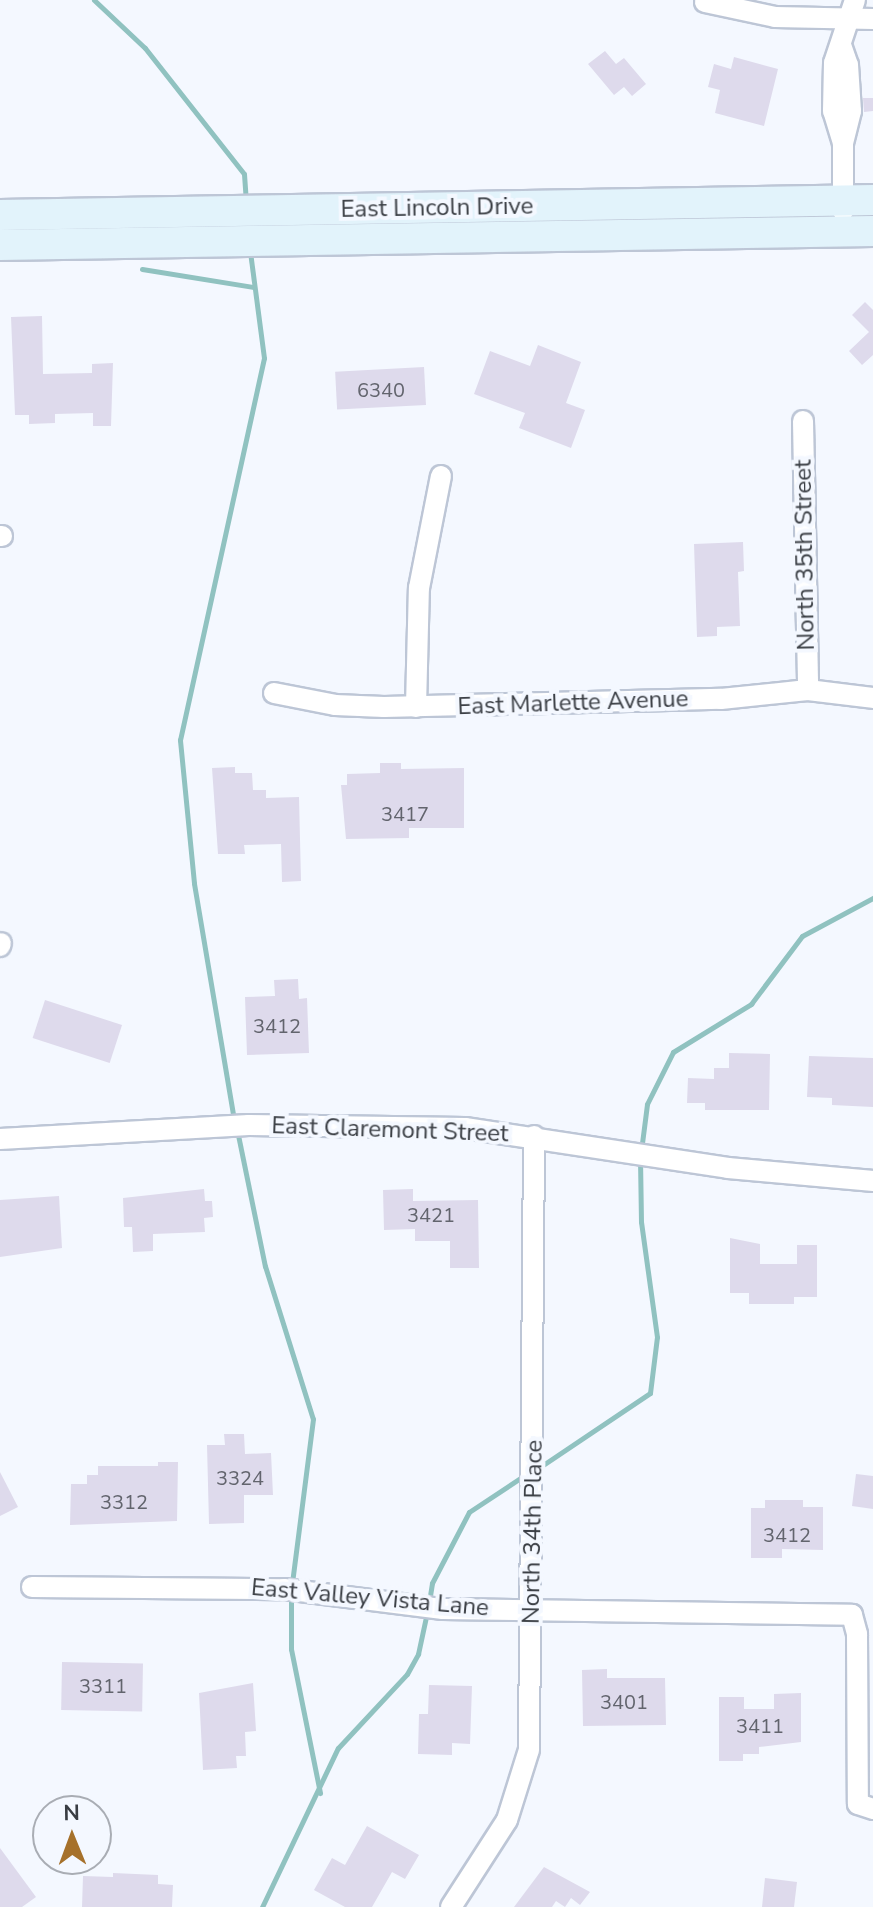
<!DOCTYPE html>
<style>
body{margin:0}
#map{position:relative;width:873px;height:1907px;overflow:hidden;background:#f4f8ff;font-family:"Nunito Sans",sans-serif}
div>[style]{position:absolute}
.stream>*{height:5px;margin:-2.5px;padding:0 2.5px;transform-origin:2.5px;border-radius:2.5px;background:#90c2c0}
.building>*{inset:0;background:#dedaec;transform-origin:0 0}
.roads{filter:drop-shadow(2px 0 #bdc6d6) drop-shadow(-2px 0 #bdc6d6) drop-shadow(0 2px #bdc6d6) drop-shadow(0 -2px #bdc6d6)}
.street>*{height:20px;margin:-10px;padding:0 10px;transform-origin:10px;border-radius:10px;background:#fff}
.secondary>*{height:30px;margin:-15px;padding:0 15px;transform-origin:15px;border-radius:15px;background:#e2f3fb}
span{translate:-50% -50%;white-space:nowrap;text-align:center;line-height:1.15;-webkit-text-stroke:8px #f4f8ff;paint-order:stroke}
.number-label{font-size:20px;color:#62646d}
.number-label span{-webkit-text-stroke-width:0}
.street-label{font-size:24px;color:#393d43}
.north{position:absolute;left:32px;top:1795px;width:80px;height:80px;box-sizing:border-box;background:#f4f8ff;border:2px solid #a9adb4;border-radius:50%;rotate:359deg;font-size:22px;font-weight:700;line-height:32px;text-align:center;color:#393d43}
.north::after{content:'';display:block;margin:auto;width:28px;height:36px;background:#a6712b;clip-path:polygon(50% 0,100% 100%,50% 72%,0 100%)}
</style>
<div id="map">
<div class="stream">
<i style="left:94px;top:0;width:70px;rotate:43.3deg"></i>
<i style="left:145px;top:48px;width:160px;rotate:51.8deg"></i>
<i style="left:244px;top:174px;width:28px;rotate:86deg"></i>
<i style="left:142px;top:269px;width:112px;rotate:9.2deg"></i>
<i style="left:234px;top:1120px;width:240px;rotate:-99.6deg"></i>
<i style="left:194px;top:883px;width:144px;rotate:-95.6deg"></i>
<i style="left:180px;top:740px;width:391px;rotate:-77.6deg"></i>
<i style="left:264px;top:358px;width:107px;rotate:-97.5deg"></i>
<i style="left:237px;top:1130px;width:139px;rotate:78.4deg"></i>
<i style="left:265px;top:1266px;width:160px;rotate:72.6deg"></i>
<i style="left:313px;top:1419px;width:166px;rotate:97.3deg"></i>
<i style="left:641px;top:1151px;width:47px;rotate:-82.7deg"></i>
<i style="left:647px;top:1104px;width:58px;rotate:-63.4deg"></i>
<i style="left:673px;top:1052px;width:92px;rotate:-31.6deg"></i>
<i style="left:751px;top:1004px;width:85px;rotate:-53.1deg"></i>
<i style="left:802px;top:936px;width:81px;rotate:-28.2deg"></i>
<i style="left:537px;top:1469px;width:136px;rotate:-33.9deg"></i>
<i style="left:650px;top:1393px;width:56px;rotate:-82.9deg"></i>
<i style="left:657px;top:1337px;width:116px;rotate:-97.9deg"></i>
<i style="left:641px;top:1222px;width:61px;rotate:-90.9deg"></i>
<i style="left:291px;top:1594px;width:55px;rotate:90deg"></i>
<i style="left:291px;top:1649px;width:147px;rotate:78.6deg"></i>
<i style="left:429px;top:1602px;width:19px;rotate:-81deg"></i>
<i style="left:432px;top:1583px;width:80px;rotate:-62.5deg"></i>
<i style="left:469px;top:1512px;width:67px;rotate:-33.5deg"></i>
<i style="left:262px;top:1907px;width:176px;rotate:-64.5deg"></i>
<i style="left:338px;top:1748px;width:101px;rotate:-47deg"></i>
<i style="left:407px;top:1674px;width:23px;rotate:-61deg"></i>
<i style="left:418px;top:1654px;width:43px;rotate:-77.9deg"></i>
</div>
<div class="building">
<i style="clip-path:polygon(605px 51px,616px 64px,624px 58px,646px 84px,632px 96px,624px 87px,614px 95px,588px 64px)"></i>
<i style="clip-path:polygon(734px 57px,778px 69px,764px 126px,715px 113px,720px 90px,708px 87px,714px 64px,731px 69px)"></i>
<i style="clip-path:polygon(863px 98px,873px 98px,873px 111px,864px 112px)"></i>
<i style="clip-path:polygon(865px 302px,873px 310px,873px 355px,862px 365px,849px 351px,869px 332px,852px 315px)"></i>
<i style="clip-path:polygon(42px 316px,43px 374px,92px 373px,92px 364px,113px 363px,111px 426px,93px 426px,93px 413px,55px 414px,55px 423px,29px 424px,29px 415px,15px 415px,11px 317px)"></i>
<i style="clip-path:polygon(538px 345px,581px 362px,566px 403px,585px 410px,571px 448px,519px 428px,525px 413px,474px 394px,490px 351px,530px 366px)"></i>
<i style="left:424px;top:367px;width:38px;height:89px;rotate:87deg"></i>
<i style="clip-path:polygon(743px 542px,744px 571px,738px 572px,740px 626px,717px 627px,717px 636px,697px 637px,694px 544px)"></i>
<i style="clip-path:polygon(380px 763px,401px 763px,401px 769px,464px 768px,464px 828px,409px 828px,409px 838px,346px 839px,341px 785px,347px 785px,347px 774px,380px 773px)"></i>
<i style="clip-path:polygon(235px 767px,235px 773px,252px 773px,253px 790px,266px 790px,266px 798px,299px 797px,301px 881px,282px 882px,281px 844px,244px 845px,245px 854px,218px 854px,212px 768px)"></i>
<i style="clip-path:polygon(298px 979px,299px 999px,307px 998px,309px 1053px,247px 1055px,245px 997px,275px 996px,274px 980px)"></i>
<i style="left:45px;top:1000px;width:81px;height:40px;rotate:18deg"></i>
<i style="clip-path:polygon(729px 1053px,770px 1054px,769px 1110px,705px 1110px,705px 1103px,687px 1103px,688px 1078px,714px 1079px,714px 1068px,729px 1068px)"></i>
<i style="clip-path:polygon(809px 1056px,873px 1058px,873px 1107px,832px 1105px,832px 1098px,807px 1097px)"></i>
<i style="clip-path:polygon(204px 1189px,205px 1201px,212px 1201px,213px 1217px,204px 1218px,205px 1232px,153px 1234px,153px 1251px,133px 1252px,132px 1227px,124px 1227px,123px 1198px)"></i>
<i style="clip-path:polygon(413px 1189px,413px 1201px,478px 1200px,479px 1268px,450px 1268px,450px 1241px,415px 1241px,415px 1229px,384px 1230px,383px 1190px)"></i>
<i style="clip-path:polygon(59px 1196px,62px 1248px,0 1257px,0 1200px)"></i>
<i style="clip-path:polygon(730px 1238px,760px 1244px,760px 1264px,797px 1264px,797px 1245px,817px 1245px,817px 1297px,794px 1297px,794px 1304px,749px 1304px,749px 1293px,730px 1293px)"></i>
<i style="clip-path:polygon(224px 1434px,244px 1434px,245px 1454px,271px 1453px,273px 1495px,244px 1495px,244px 1523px,209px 1524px,207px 1445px,225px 1445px)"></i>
<i style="clip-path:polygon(158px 1462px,178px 1462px,177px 1521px,70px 1525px,71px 1484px,87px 1484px,87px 1475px,98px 1475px,98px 1466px,158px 1466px)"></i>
<i style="clip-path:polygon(0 1472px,18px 1507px,0 1516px)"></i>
<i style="clip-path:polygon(856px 1474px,873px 1476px,873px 1509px,852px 1506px)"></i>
<i style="clip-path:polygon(765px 1500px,803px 1500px,803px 1507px,823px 1507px,823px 1550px,782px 1549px,782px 1558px,751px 1558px,751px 1508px,765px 1508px)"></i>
<i style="left:62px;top:1662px;width:81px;height:48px;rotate:1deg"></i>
<i style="clip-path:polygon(607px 1669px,607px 1678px,665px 1678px,666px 1725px,583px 1726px,582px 1670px)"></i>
<i style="clip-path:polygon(253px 1683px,256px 1731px,245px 1732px,246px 1756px,236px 1756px,237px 1768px,203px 1770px,199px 1693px)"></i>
<i style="clip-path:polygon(429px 1685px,472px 1686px,470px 1744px,452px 1743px,452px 1755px,418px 1754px,419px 1714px,428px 1714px)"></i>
<i style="clip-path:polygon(801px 1693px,801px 1742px,759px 1747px,759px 1754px,743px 1754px,743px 1761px,719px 1761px,719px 1697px,744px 1697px,744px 1709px,774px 1709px,774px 1694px)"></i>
<i style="clip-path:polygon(367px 1826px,419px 1855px,405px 1879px,392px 1872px,372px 1907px,345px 1907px,314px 1890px,332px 1858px,345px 1865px)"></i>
<i style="clip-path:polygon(0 1848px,36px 1897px,22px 1907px,0 1907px)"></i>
<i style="clip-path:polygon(544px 1867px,590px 1892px,580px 1905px,571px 1898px,565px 1907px,556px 1901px,552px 1907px,514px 1907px)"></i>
<i style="clip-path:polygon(113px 1873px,158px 1875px,158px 1884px,173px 1885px,172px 1907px,82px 1907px,83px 1876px,113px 1877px)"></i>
<i style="clip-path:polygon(765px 1878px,797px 1882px,794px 1907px,762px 1907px)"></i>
</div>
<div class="roads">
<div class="street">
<i style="left:705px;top:2px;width:72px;rotate:12.1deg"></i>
<i style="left:775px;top:17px;width:98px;rotate:1.2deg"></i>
<i style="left:841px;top:45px;width:21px;rotate:71deg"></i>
<i style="left:848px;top:65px;width:46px;rotate:86.3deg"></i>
<i style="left:851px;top:111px;width:34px;rotate:104deg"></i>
<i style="left:843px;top:144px;width:67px;rotate:90deg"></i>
<i style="left:843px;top:143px;width:34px;rotate:-107deg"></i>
<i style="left:833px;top:111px;width:48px;rotate:-88.8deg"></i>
<i style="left:834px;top:63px;width:66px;rotate:-71.6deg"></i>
<i style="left:803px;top:421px;width:269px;rotate:88.9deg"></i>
<i style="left:0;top:536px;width:2px"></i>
<i style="left:274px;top:693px;width:62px;rotate:11.1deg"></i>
<i style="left:335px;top:705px;width:49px;rotate:2.3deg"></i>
<i style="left:384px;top:707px;width:337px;rotate:-1.4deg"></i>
<i style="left:721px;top:699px;width:87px;rotate:-5.9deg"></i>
<i style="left:808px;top:690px;width:65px;rotate:7deg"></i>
<i style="left:416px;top:707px;width:119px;rotate:-88.6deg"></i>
<i style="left:419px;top:588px;width:114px;rotate:-78.9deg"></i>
<i style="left:0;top:946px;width:3px;rotate:-72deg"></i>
<i style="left:0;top:1139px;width:249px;rotate:-3.2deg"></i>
<i style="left:249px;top:1125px;width:216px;rotate:0.8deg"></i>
<i style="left:465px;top:1128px;width:266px;rotate:8.6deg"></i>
<i style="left:728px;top:1168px;width:146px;rotate:5.1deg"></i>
<i style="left:32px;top:1587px;width:252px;rotate:0.5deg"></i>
<i style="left:284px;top:1589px;width:160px;rotate:7.2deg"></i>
<i style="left:443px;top:1609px;width:409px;rotate:0.8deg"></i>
<i style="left:852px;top:1615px;width:20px;rotate:75deg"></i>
<i style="left:857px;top:1634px;width:170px;rotate:89.7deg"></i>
<i style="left:858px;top:1804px;width:16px;rotate:18deg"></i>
<i style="left:451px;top:1907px;width:103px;rotate:-57.2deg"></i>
<i style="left:507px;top:1820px;width:73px;rotate:-72.6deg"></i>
<i style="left:529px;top:1750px;width:614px;rotate:-89.53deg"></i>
</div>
<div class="secondary">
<i style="left:0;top:215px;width:873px;rotate:-0.98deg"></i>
<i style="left:0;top:245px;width:873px;rotate:-0.92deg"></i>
</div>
</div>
<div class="number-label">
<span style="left:381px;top:390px">6340</span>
<span style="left:405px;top:814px">3417</span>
<span style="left:277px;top:1026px">3412</span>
<span style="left:431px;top:1215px">3421</span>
<span style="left:240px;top:1478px">3324</span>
<span style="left:124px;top:1502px">3312</span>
<span style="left:787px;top:1535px">3412</span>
<span style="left:103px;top:1686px">3311</span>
<span style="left:624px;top:1702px">3401</span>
<span style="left:760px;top:1726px">3411</span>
</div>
<div class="street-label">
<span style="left:437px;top:208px;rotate:-1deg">East Lincoln Drive</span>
<span style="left:805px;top:555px;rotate:-91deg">North 35th Street</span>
<span style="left:573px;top:703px;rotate:-2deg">East Marlette Avenue</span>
<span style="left:390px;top:1130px;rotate:2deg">East Claremont Street</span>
<span style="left:533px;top:1532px;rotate:-89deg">North 34th Place</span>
<span style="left:370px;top:1598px;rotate:5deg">East Valley Vista Lane</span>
</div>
<div class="north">N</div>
</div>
